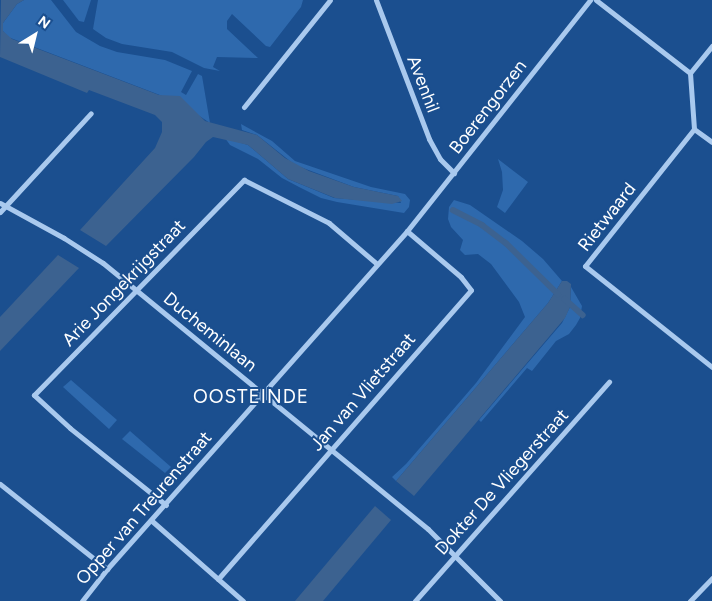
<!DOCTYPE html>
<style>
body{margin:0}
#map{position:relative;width:712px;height:601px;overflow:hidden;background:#1b4f8f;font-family:Figtree,sans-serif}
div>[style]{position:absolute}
.green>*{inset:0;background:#2e69ad}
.water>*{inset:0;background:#3c6290}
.stream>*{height:5.5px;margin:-2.75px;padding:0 2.75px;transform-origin:2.75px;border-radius:2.75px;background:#3c6290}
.street>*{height:5px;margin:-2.5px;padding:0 2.5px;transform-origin:2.5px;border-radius:2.5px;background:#a9c9ee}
span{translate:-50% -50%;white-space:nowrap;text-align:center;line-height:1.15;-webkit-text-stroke:4px #1b4f8f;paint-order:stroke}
.street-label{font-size:18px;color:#fff}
.neighbourhood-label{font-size:19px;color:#fff;letter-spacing:1px}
.north{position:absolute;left:10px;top:10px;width:50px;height:50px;-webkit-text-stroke:4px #1b4f8f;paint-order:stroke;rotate:36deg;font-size:14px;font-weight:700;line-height:20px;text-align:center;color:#fff}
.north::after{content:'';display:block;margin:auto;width:18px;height:22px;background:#fff;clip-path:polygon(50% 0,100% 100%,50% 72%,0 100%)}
</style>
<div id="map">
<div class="green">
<i style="clip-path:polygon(24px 0,51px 0,76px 32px,100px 46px,117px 52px,165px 60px,192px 71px,181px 92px,186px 95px,198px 74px,202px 76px,210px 123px,192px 111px,165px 97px,8px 37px,3px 31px,3px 23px,17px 4px)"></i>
<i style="clip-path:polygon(63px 0,91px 0,84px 22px,79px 21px)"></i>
<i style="clip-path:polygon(98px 0,303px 0,301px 7px,270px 47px,266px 46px,232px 14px,227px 21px,227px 29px,258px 58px,217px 57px,213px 67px,220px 71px,204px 68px,172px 52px,122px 44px,106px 38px,93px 29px)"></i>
<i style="clip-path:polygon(241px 124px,272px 141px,295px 161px,371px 187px,405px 194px,410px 200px,409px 207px,404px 213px,337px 202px,321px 198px,299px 187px,282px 178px,258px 159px,230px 145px,225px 138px,248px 145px,288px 179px,334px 198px,401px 203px,398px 196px,354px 187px,295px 165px,257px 135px,242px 130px)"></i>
<i style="clip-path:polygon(498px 159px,528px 182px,505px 213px,497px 207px,503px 190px,502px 172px)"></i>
<i style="clip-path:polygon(454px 200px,470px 205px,522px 241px,543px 259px,562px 281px,548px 303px,396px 481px,392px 477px,406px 464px,476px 383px,525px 317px,519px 302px,491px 264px,478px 254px,465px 255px,460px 250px,463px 240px,451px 227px,448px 219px,449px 207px)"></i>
<i style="clip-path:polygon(571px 287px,582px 306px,580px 318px,576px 325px,569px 334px,556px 341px,532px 371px,527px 368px,481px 422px,479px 420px,562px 323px,570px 307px)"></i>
<i style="clip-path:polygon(71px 380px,117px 420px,109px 429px,63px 387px)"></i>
<i style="clip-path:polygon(130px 431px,171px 467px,165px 473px,122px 439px)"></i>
</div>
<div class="water">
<i style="clip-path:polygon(1px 0,24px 0,17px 4px,3px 23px,3px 31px,12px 39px,159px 95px,180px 96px,205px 121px,257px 135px,285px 158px,309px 171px,354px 187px,398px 196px,402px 201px,392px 204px,335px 198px,288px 179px,248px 145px,213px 137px,206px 142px,194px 157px,106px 246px,80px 230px,155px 148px,162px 132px,162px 122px,155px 115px,89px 90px,87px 93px,0 57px)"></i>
<i style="clip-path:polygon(58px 255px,79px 268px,0 351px,0 317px)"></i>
<i style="clip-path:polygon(562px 281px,567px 281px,571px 284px,570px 307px,565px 318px,414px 496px,396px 481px,548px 303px)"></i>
<i style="clip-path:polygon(375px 506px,391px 520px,323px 601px,295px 601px)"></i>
</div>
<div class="stream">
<i style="left:453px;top:210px;width:33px;rotate:27deg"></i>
<i style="left:482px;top:225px;width:30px;rotate:37deg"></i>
<i style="left:506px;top:243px;width:73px;rotate:44.4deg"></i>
<i style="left:565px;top:299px;width:24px;rotate:42deg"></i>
</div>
<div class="street">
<i style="left:376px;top:0;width:149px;rotate:69.1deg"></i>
<i style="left:429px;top:139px;width:23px;rotate:61deg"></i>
<i style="left:440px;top:159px;width:20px;rotate:45deg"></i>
<i style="left:596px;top:0;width:119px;rotate:37.8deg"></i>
<i style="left:690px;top:73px;width:56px;rotate:85.9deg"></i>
<i style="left:694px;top:129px;width:22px;rotate:36deg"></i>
<i style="left:690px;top:73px;width:35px;rotate:-51deg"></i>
<i style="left:244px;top:107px;width:137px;rotate:-51.2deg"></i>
<i style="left:694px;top:129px;width:175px;rotate:128.5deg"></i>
<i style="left:585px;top:266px;width:162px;rotate:38.5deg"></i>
<i style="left:0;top:203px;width:73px;rotate:28.7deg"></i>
<i style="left:64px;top:238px;width:46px;rotate:32.7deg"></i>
<i style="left:103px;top:263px;width:420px;rotate:39.3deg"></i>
<i style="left:428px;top:529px;width:102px;rotate:45deg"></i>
<i style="left:0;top:212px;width:134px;rotate:-47.4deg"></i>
<i style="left:0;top:484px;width:137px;rotate:38.5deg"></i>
<i style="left:166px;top:505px;width:123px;rotate:-141.3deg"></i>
<i style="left:70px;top:428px;width:49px;rotate:-137.5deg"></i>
<i style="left:34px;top:395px;width:301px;rotate:-45.7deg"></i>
<i style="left:244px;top:180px;width:95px;rotate:26.8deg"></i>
<i style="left:329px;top:223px;width:63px;rotate:40.5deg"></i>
<i style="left:152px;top:521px;width:121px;rotate:41.3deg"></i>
<i style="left:218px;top:579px;width:384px;rotate:-48.8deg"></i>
<i style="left:471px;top:290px;width:16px;rotate:-128deg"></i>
<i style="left:461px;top:277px;width:71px;rotate:-139.6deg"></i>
<i style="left:82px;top:601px;width:41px;rotate:-52deg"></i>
<i style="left:107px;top:569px;width:452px;rotate:-48.4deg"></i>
<i style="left:407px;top:231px;width:295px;rotate:-51.6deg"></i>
<i style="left:415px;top:601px;width:293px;rotate:-48.5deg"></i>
<i style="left:690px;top:601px;width:32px;rotate:-46deg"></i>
</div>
<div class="street-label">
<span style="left:423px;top:84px;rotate:69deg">Avenhil</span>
<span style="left:488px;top:107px;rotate:-52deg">Boerengorzen</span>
<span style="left:607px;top:217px;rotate:-52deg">Rietwaard</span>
<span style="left:124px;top:283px;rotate:-46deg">Arie Jongekrijgstraat</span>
<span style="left:210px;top:332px;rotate:39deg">Ducheminlaan</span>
<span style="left:363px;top:392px;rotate:-49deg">Jan van Vlietstraat</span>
<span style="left:502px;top:482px;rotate:-48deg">Dokter De Vliegerstraat</span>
<span style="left:144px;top:508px;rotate:-49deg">Opper van Treurenstraat</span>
</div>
<div class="neighbourhood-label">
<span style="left:251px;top:397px">OOSTEINDE</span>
</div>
<div class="north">N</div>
</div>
